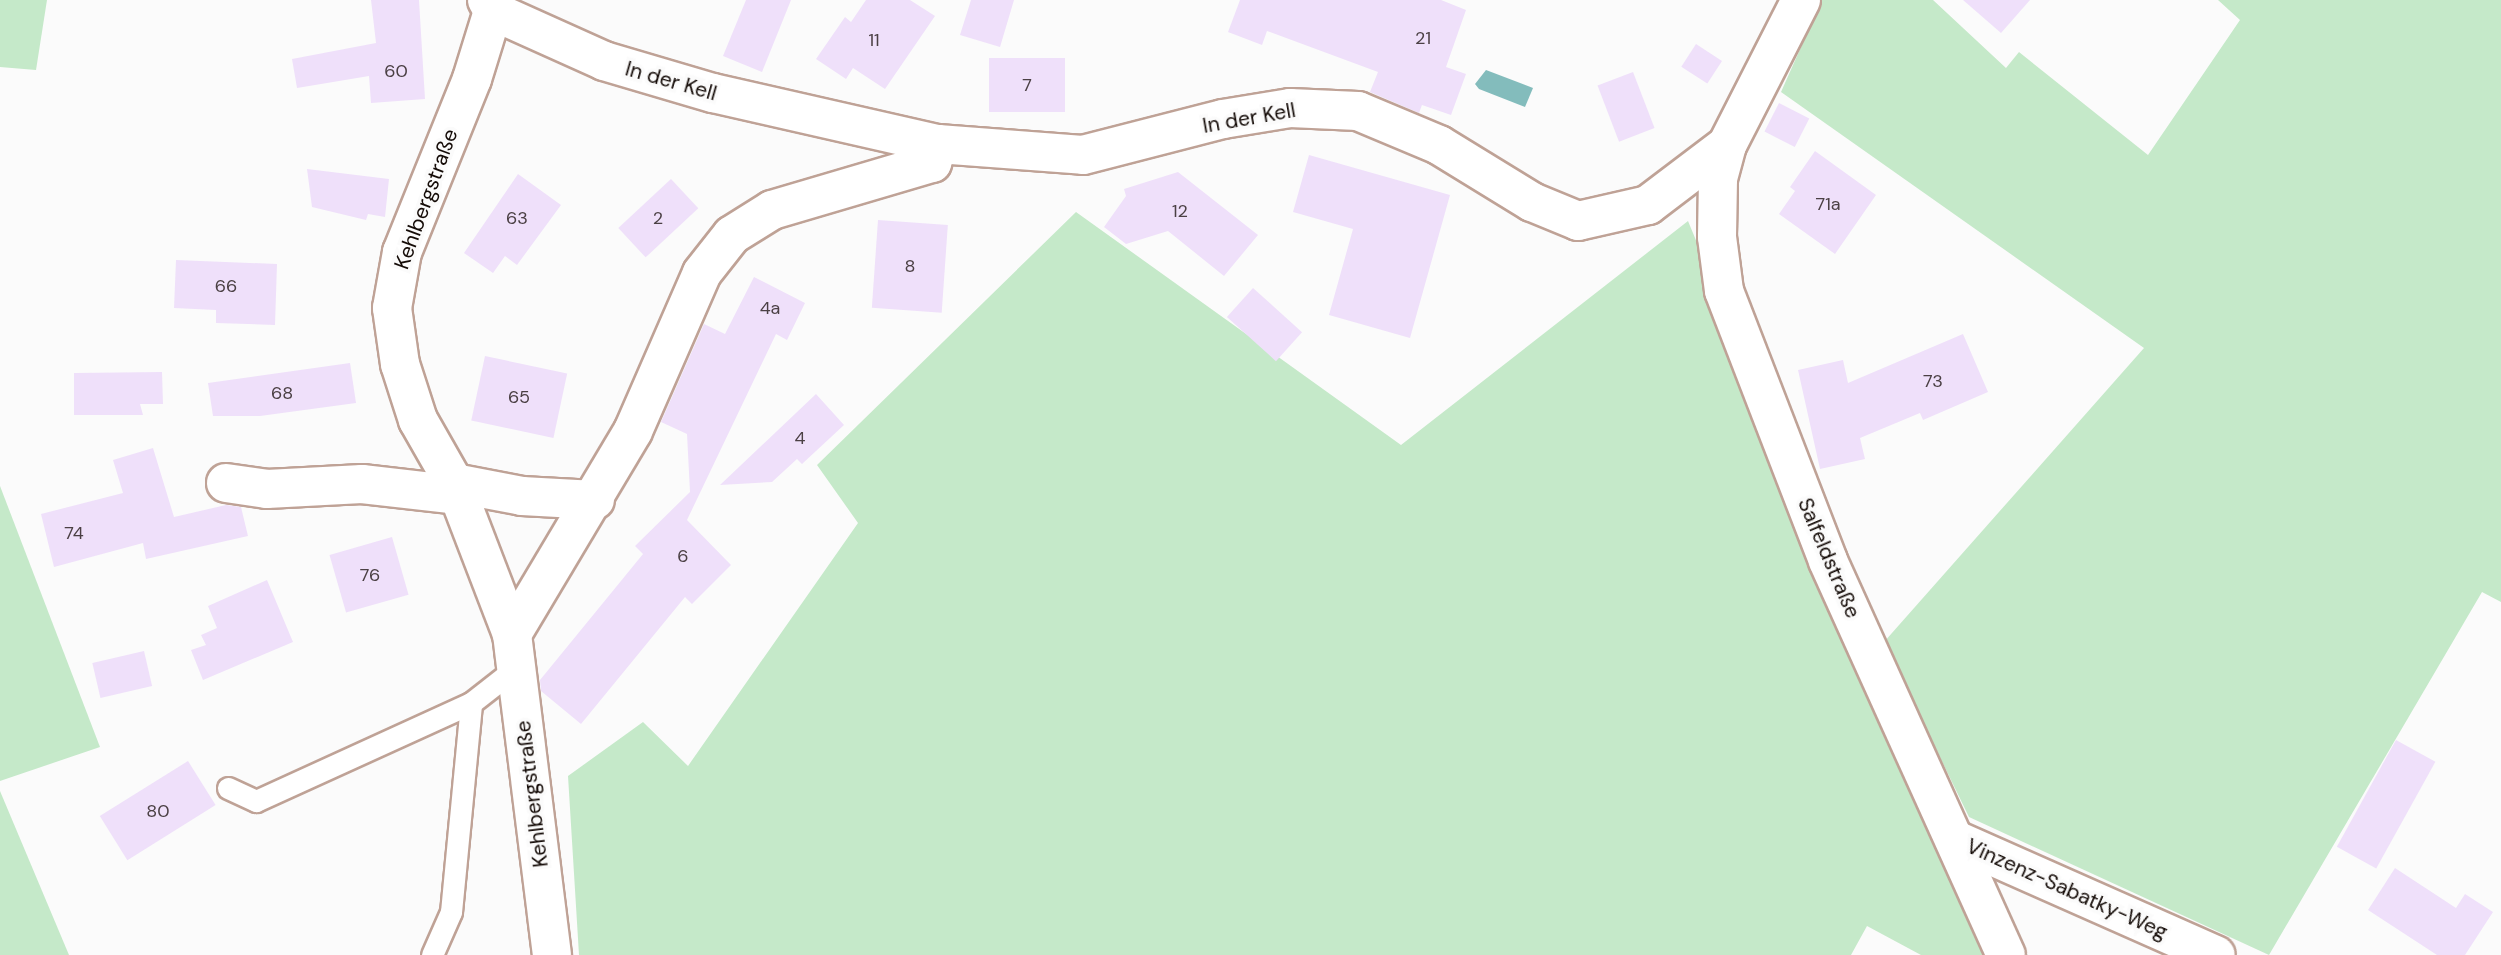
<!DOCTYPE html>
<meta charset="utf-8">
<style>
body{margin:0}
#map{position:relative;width:2501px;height:955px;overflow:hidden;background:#fbfbfb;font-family:"DM Sans",sans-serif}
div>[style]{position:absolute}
.green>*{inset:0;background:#c5e9c9}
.water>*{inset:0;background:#83bcbc}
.building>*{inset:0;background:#efe0fa;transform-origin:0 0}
.roads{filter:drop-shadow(2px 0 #bfa296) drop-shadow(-2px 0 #bfa296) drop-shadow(0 2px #bfa296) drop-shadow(0 -2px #bfa296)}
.service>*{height:21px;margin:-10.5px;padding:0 10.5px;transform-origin:10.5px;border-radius:10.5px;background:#fff}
.minor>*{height:38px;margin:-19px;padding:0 19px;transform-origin:19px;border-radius:19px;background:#fff}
span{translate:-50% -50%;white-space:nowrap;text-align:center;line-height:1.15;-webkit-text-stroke:7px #fbfbfb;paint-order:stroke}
.number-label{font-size:18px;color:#4b4044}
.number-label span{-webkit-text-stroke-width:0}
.street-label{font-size:21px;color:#140b07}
</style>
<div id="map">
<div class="green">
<i style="clip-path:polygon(0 0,47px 0,36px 70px,0 67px)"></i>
<i style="clip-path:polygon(1822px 0,1933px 0,2006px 68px,2019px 52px,2148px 155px,2240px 20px,2218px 0,2501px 0,2501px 602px,2482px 592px,2269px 955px,1969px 817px,1884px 642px,2144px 348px,1781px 92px)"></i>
<i style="clip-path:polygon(1076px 212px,1401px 445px,1688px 221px,1992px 955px,1921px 955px,1867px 926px,1851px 955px,579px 955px,568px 776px,643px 722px,688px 766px,858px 523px,817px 465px)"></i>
<i style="clip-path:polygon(0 486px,100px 747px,0 781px)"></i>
<i style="clip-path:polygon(0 791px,69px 955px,0 955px)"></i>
</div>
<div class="water">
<i style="clip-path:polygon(1486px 70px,1533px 88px,1525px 107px,1479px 89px,1475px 84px)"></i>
</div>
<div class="building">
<i style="clip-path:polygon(371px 0,419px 0,425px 99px,371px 103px,369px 76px,297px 88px,292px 59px,376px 43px)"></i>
<i style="clip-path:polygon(746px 0,791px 0,762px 72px,723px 56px)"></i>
<i style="clip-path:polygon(866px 0,910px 0,935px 16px,885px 89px,853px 68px,846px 79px,816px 59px,845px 17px,851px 22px)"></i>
<i style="clip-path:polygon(971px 0,1014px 0,1000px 47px,960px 35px)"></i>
<i style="clip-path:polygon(1240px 0,1441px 0,1466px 10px,1446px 67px,1466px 74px,1451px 115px,1422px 105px,1419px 113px,1370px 92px,1378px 72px,1267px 31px,1262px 45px,1228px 32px)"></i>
<i style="clip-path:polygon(1963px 0,2030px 0,2001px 33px)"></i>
<i style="left:1696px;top:44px;width:31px;height:27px;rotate:33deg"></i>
<i style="left:989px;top:58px;width:76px;height:54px"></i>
<i style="left:1633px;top:72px;width:60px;height:38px;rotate:69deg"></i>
<i style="left:1779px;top:103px;width:34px;height:32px;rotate:27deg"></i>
<i style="clip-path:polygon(1815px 151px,1876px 195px,1835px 254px,1779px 214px,1795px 191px,1790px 187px)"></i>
<i style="clip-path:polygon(1309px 155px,1450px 195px,1410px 338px,1329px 315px,1353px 229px,1293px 212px)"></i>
<i style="clip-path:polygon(307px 169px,389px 179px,385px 217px,368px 214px,366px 220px,312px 207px)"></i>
<i style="clip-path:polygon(1178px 172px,1258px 235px,1224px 276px,1168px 231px,1126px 244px,1104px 227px,1126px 196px,1124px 189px)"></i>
<i style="clip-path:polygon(518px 174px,561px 205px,517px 265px,505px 256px,493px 273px,464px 253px)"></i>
<i style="left:671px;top:179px;width:40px;height:72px;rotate:47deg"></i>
<i style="left:878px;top:220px;width:70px;height:88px;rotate:4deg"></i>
<i style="clip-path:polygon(176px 260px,277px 264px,275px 325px,216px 323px,216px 310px,174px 308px)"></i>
<i style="clip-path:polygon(754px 277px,805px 303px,787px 340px,776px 334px,687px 520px,731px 565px,692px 604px,685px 597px,581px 724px,541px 691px,540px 680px,643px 554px,635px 546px,690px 492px,687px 434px,661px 422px,704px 324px,725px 334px)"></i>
<i style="left:1253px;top:288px;width:66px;height:39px;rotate:42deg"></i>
<i style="clip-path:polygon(1963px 334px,1988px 392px,1923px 420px,1920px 413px,1860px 438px,1865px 459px,1820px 469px,1798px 370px,1843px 360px,1848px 383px)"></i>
<i style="left:485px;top:356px;width:84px;height:66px;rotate:12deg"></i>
<i style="clip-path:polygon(350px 363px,356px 403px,260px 416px,213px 416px,208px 383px)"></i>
<i style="clip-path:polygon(162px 372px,163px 404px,140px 404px,143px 415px,74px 415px,74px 373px)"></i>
<i style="clip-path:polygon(816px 394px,844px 425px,802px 464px,797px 459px,772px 482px,720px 485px)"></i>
<i style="clip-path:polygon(153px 448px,174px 517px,226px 505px,241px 507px,248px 536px,146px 559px,143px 543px,54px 567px,41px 514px,123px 493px,113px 460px)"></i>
<i style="left:392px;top:537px;width:60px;height:65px;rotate:74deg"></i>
<i style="clip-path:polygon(267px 580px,293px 642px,203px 680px,191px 650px,206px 645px,201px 635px,217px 628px,208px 606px)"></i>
<i style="left:144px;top:651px;width:36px;height:53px;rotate:77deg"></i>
<i style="left:2396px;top:740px;width:45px;height:122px;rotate:29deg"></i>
<i style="left:188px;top:761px;width:52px;height:104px;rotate:58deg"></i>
<i style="clip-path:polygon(2395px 868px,2456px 908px,2465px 894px,2493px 912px,2465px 955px,2437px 955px,2368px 910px)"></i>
</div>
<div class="roads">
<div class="service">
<i style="left:228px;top:788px;width:31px;rotate:25deg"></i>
<i style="left:256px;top:801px;width:236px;rotate:-24.5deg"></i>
<i style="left:471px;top:703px;width:58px;rotate:-38deg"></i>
<i style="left:432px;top:955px;width:47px;rotate:-66.2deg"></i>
<i style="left:451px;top:912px;width:210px;rotate:-84.5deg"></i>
</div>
<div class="minor">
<i style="left:487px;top:0;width:13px;rotate:61deg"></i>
<i style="left:493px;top:11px;width:71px;rotate:107.2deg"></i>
<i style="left:472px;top:79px;width:187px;rotate:112deg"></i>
<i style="left:402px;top:252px;width:57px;rotate:100.1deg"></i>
<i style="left:392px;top:308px;width:57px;rotate:81.9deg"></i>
<i style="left:400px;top:364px;width:59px;rotate:72.2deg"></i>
<i style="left:418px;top:420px;width:73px;rotate:60.3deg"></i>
<i style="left:454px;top:483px;width:162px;rotate:69deg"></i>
<i style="left:512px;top:634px;width:323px;rotate:82.9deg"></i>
<i style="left:1801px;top:0;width:163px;rotate:117deg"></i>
<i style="left:1727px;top:145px;width:35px;rotate:105deg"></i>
<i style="left:1718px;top:179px;width:58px;rotate:91deg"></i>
<i style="left:1717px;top:237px;width:54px;rotate:82.6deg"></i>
<i style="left:1724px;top:291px;width:289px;rotate:68.9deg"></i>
<i style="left:1828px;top:561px;width:432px;rotate:65.7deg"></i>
<i style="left:493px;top:11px;width:122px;rotate:24.2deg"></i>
<i style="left:604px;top:61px;width:114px;rotate:16.4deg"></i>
<i style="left:713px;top:93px;width:231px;rotate:12.8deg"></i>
<i style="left:938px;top:144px;width:145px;rotate:4.3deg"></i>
<i style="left:1083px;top:155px;width:145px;rotate:-14.4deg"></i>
<i style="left:1223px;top:119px;width:68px;rotate:-9.3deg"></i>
<i style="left:1290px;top:108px;width:68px;rotate:2.5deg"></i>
<i style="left:1358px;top:111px;width:88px;rotate:22.8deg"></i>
<i style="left:1439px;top:145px;width:109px;rotate:31.5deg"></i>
<i style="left:1532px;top:202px;width:50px;rotate:22.4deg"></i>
<i style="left:1578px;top:221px;width:72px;rotate:-12.9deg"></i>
<i style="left:1648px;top:205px;width:99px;rotate:-37.2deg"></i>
<i style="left:226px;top:483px;width:41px;rotate:8.3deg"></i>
<i style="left:267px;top:489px;width:95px;rotate:-3deg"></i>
<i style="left:362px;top:484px;width:98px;rotate:6.5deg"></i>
<i style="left:454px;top:483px;width:69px;rotate:10.8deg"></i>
<i style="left:522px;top:496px;width:73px;rotate:3.1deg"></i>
<i style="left:512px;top:634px;width:236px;rotate:-59.2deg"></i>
<i style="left:633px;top:431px;width:172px;rotate:-66.4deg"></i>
<i style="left:702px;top:273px;width:48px;rotate:-51.7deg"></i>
<i style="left:732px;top:235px;width:47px;rotate:-32deg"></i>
<i style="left:772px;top:210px;width:167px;rotate:-16.4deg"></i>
<i style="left:932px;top:163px;width:20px;rotate:-72deg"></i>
<i style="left:1956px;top:840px;width:284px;rotate:23.9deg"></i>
</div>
</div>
<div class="number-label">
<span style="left:1423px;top:38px">21</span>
<span style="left:874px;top:40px">11</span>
<span style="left:396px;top:71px">60</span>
<span style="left:1027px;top:85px">7</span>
<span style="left:1828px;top:204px">71a</span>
<span style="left:1180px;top:211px">12</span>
<span style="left:517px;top:218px">63</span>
<span style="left:658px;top:218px">2</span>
<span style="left:910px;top:266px">8</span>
<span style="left:226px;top:286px">66</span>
<span style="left:770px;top:308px">4a</span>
<span style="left:1933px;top:381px">73</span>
<span style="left:282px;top:393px">68</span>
<span style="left:519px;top:397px">65</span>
<span style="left:800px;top:438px">4</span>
<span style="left:74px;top:533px">74</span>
<span style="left:683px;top:556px">6</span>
<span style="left:370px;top:575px">76</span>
<span style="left:158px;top:811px">80</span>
</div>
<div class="street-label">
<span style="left:671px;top:81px;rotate:16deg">In der Kell</span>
<span style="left:1249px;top:118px;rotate:-10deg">In der Kell</span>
<span style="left:426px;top:199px;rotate:-70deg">Kehlbergstraße</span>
<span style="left:1829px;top:558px;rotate:67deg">Salfeldstraße</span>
<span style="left:532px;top:794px;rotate:-97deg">Kehlbergstraße</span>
<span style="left:2067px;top:889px;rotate:24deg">Vinzenz-Sabatky-Weg</span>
</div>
</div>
